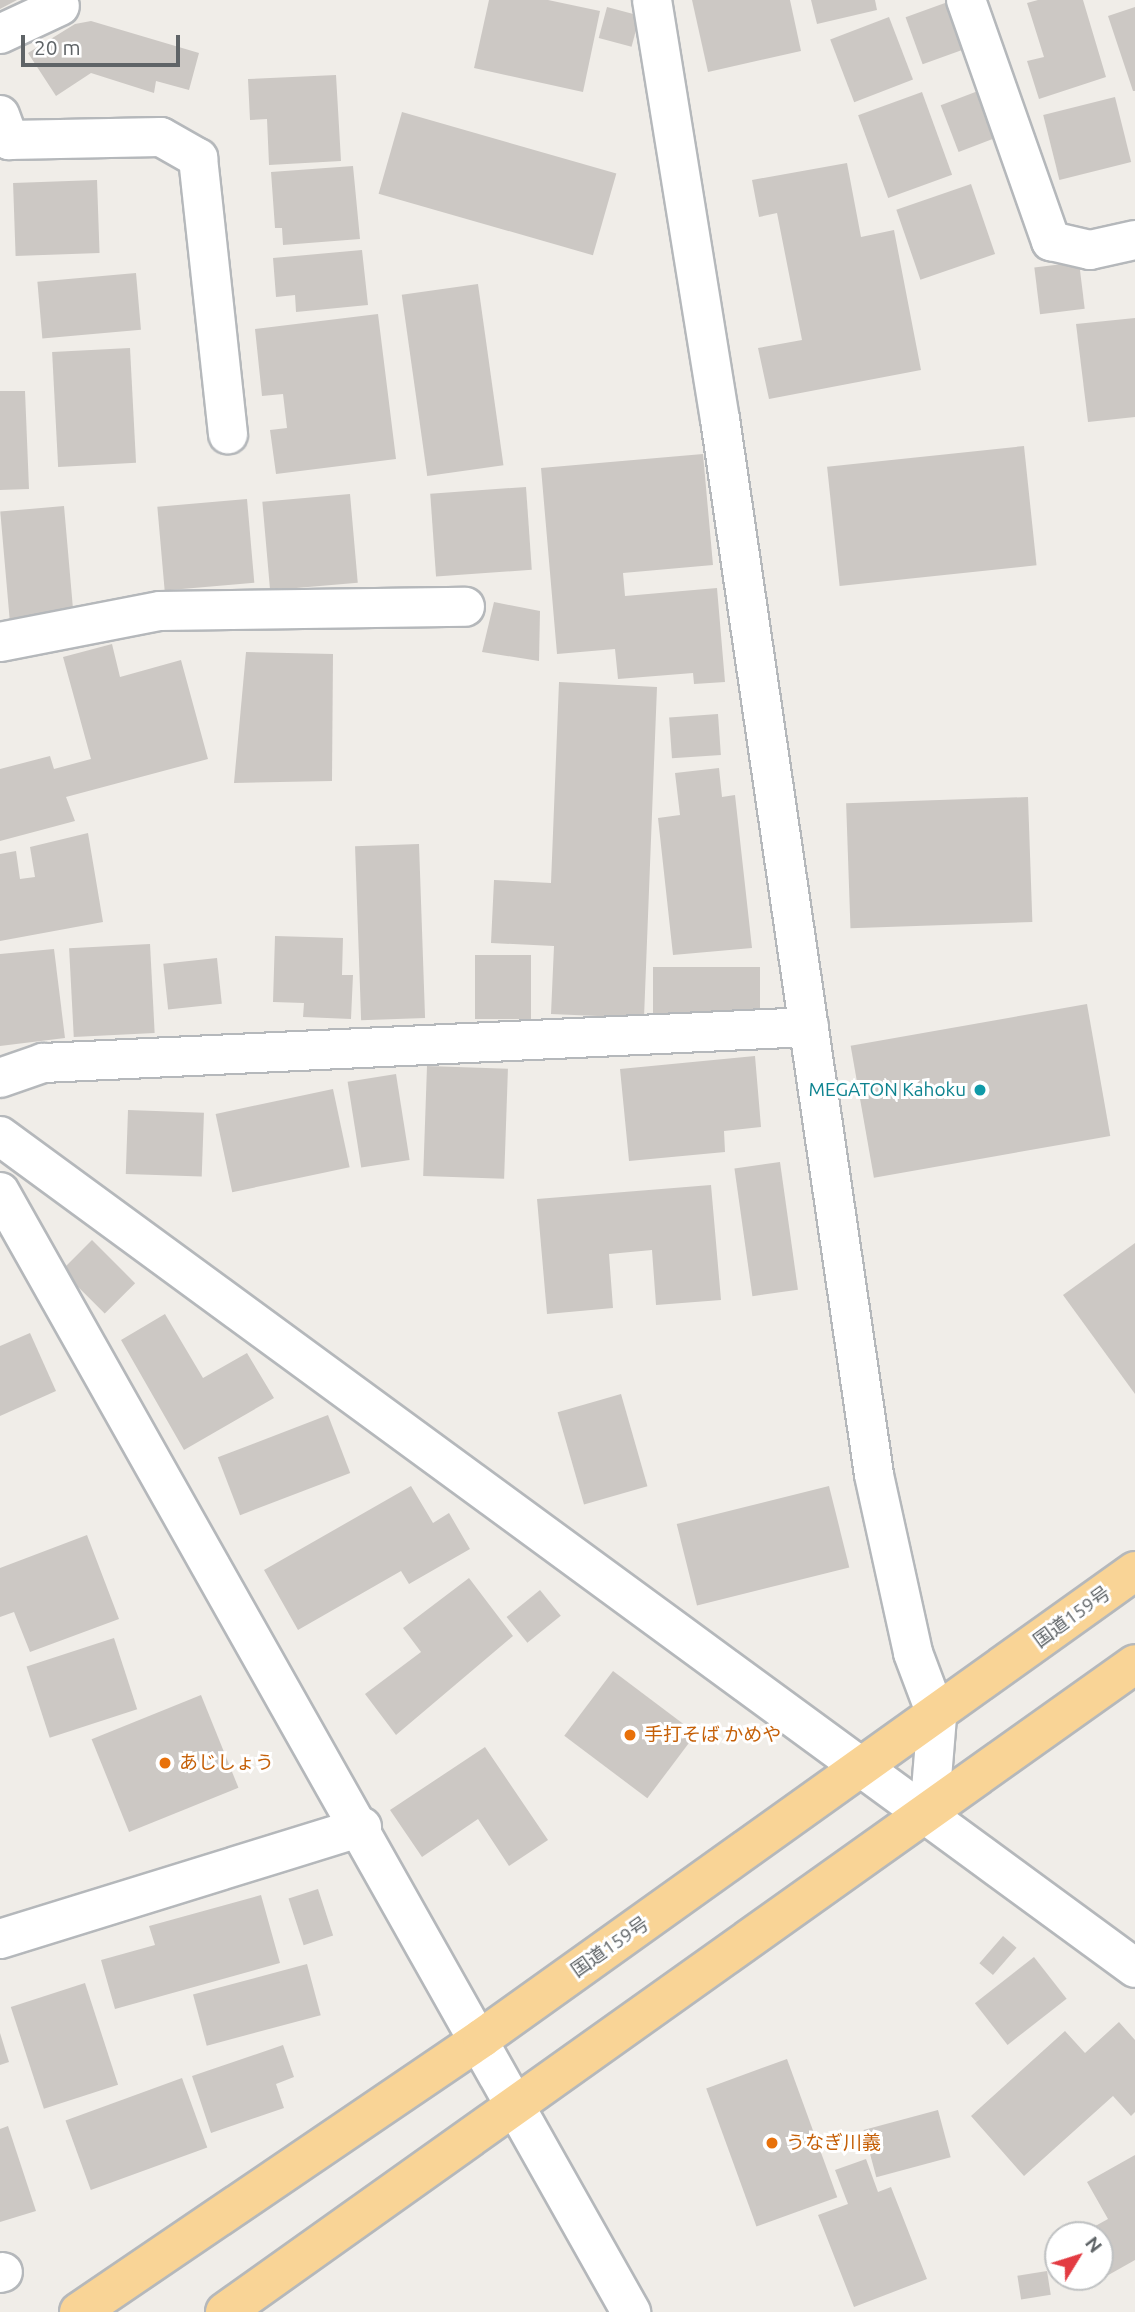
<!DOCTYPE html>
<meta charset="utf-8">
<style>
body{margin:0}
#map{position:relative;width:1135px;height:2312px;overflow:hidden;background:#f0ede8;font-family:Ubuntu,"Noto Sans JP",sans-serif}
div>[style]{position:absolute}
.building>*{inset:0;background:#ccc8c4;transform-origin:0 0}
.roads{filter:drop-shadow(2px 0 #b5b8bb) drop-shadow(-2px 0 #b5b8bb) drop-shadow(0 2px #b5b8bb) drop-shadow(0 -2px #b5b8bb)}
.minor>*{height:38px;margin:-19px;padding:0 19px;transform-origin:19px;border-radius:19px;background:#fff}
.highway>*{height:38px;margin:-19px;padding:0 19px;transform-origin:19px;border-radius:19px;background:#f9d496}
.dots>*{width:19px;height:19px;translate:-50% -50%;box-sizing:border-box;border:4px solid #fff;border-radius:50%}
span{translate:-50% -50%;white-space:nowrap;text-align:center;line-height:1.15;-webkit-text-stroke:6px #fff;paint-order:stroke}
.culture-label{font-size:19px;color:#0d838f}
.right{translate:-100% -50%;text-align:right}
.street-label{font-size:19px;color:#5f6467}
.food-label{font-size:19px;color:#c56008}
.left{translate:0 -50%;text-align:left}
.north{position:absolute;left:1044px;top:2221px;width:70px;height:70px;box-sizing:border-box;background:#fff;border:2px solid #bfc1c2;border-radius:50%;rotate:52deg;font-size:19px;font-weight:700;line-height:28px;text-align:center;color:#5f6467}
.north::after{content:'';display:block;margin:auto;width:24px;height:32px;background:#e33b42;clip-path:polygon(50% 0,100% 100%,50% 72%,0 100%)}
.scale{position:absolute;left:21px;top:35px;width:159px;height:32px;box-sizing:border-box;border:4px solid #5f6467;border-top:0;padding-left:9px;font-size:21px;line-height:24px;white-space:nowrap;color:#5f6467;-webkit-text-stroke:5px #fff;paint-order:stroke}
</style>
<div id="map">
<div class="building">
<i style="clip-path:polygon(0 0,17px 0,0 9px)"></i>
<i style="clip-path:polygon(489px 0,548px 0,600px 11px,583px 92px,474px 68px)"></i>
<i style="clip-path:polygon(692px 0,790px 0,801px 51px,708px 72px)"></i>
<i style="clip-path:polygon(811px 0,875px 0,877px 10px,817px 24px)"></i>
<i style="clip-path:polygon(1038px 0,1083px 0,1106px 77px,1039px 99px,1027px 61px,1044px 57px,1027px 3px)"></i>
<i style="left:945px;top:3px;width:50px;height:42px;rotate:70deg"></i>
<i style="left:607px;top:7px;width:34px;height:32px;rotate:15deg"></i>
<i style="clip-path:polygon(1135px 7px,1135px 91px,1133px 91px,1108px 16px)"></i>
<i style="left:889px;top:17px;width:67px;height:63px;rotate:69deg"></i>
<i style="clip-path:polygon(91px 21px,199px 53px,189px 90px,156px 81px,154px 93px,91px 73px,56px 96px,28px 53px,75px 24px)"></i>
<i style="clip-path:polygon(336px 75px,341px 161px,269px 165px,267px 119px,250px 120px,248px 79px)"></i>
<i style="left:978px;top:91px;width:50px;height:40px;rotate:69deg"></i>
<i style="left:922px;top:92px;width:88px;height:68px;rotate:70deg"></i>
<i style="left:1115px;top:97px;width:67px;height:74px;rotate:76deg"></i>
<i style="left:402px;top:112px;width:223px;height:85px;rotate:16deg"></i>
<i style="clip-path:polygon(847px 163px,861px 237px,894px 230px,921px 370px,769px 399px,758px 348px,802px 340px,777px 213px,759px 217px,752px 180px)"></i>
<i style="clip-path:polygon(353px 166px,360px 239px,283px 245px,282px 228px,275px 228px,271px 172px)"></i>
<i style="left:97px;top:180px;width:73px;height:84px;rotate:88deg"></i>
<i style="left:971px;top:184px;width:74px;height:79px;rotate:71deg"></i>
<i style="clip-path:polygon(362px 250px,368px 305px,296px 312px,295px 295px,276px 297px,273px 258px)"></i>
<i style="left:1079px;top:262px;width:47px;height:45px;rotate:83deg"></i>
<i style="left:136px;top:273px;width:57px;height:99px;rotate:85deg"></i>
<i style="left:478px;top:284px;width:183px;height:77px;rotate:82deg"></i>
<i style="clip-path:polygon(378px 314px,396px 459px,276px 474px,270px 430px,287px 428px,283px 394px,262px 396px,255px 329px)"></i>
<i style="clip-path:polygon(1135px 318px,1135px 417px,1088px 422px,1076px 324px)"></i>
<i style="left:130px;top:348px;width:115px;height:78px;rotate:87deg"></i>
<i style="clip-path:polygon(0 391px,25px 391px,29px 489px,0 490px)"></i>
<i style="left:1024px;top:446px;width:120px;height:198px;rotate:84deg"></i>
<i style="clip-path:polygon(703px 454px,713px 565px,623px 573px,625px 596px,717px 588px,725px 682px,694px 684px,693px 673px,618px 679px,615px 649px,557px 654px,541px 468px)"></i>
<i style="left:526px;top:487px;width:83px;height:96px;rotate:86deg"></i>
<i style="left:350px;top:494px;width:89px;height:88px;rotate:85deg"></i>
<i style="left:247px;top:499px;width:84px;height:90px;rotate:85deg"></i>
<i style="left:64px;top:506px;width:116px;height:64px;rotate:85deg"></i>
<i style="clip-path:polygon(494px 602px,540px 611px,539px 661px,482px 652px)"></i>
<i style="clip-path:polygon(112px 644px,120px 677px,181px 660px,208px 759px,66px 797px,75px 821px,0 841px,0 769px,50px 756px,54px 769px,91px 759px,63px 657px)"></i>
<i style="clip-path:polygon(246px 652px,333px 654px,332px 781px,234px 783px)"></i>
<i style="clip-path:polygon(559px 682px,657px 687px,644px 1018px,551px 1014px,554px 946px,491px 943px,494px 880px,551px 883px)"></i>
<i style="left:718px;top:714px;width:41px;height:49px;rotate:86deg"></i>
<i style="clip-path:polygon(719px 768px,722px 797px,735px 795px,752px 948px,673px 955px,658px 818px,680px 815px,675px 773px)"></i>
<i style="left:1028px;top:797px;width:125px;height:182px;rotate:88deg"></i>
<i style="clip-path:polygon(88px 833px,103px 922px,0 941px,0 854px,16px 851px,20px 879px,35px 877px,30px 847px)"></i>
<i style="left:419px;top:844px;width:174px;height:64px;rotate:88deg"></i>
<i style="clip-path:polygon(275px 936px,343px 938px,342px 975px,353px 975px,351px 1019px,303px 1017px,304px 1003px,273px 1002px)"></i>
<i style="left:150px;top:944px;width:89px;height:81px;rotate:87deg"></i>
<i style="clip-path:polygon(54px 949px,65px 1038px,0 1046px,0 954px)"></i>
<i style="left:475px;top:955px;width:56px;height:64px"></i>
<i style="left:217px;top:958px;width:46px;height:54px;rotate:84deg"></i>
<i style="left:760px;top:967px;width:46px;height:107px;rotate:90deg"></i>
<i style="left:1087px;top:1004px;width:134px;height:240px;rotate:80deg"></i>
<i style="clip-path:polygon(755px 1056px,761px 1127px,724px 1131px,725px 1152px,629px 1161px,620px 1069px)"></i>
<i style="left:427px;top:1066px;width:81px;height:110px;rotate:2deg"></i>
<i style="left:396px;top:1074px;width:87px;height:49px;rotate:81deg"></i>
<i style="left:333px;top:1089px;width:80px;height:120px;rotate:78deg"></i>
<i style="left:128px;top:1110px;width:76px;height:64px;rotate:2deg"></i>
<i style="left:780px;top:1162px;width:129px;height:46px;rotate:82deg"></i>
<i style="clip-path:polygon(711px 1185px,721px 1300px,656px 1305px,652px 1250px,609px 1254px,613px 1308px,547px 1314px,537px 1199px)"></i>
<i style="left:92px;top:1240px;width:61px;height:43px;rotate:45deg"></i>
<i style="clip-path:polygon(1135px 1243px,1135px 1394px,1063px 1295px)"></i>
<i style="clip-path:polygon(165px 1314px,203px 1378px,247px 1353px,274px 1398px,184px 1450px,121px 1340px)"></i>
<i style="clip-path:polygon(30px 1333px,56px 1391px,0 1416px,0 1346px)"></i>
<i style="left:621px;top:1394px;width:96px;height:66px;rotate:74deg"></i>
<i style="left:328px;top:1415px;width:62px;height:118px;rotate:69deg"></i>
<i style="clip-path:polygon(411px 1486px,433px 1523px,449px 1513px,470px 1549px,409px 1584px,401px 1571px,298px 1630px,264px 1570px)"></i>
<i style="left:829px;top:1486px;width:84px;height:157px;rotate:76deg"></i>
<i style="clip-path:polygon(87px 1535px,119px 1619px,30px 1652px,14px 1612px,0 1617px,0 1568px)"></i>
<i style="clip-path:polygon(469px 1578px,513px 1636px,396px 1735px,365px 1694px,421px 1652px,403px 1628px)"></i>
<i style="left:540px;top:1590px;width:33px;height:43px;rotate:51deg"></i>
<i style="left:114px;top:1638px;width:75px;height:92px;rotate:72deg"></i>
<i style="left:613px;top:1671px;width:104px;height:81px;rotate:37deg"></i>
<i style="left:201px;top:1695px;width:100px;height:118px;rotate:68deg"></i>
<i style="clip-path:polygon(485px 1747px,548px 1840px,509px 1866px,478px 1819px,422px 1857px,390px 1810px)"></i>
<i style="left:318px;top:1889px;width:49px;height:31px;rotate:72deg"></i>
<i style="clip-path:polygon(261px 1895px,280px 1963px,115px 2009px,101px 1960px,155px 1945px,149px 1926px)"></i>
<i style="left:1003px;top:1936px;width:18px;height:36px;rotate:41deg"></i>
<i style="left:1034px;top:1957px;width:53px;height:75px;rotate:52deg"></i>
<i style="left:307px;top:1964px;width:53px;height:118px;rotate:75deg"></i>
<i style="left:85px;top:1983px;width:107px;height:78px;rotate:72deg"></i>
<i style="clip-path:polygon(1119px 2022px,1135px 2040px,1135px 2112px,1131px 2116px,1113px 2096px,1024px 2176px,971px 2116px,1065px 2031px,1085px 2053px)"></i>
<i style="clip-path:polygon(0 2033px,9px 2062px,0 2065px)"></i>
<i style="clip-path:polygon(283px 2045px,294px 2077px,276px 2084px,284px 2108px,211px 2133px,192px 2076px)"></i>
<i style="left:787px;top:2059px;width:147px;height:86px;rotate:70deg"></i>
<i style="left:182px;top:2078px;width:74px;height:124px;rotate:70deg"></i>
<i style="left:938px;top:2110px;width:49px;height:77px;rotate:75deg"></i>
<i style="clip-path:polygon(8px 2126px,36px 2211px,0 2222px,0 2129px)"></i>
<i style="clip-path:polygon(1135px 2155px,1135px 2260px,1096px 2282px,1100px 2235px,1079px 2235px,1108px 2219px,1087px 2182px)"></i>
<i style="clip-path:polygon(866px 2159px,878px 2192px,891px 2187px,927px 2279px,854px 2307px,818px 2215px,848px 2204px,835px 2170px)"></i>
<i style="left:1047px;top:2271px;width:24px;height:30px;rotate:81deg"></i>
</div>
<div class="roads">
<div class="minor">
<i style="left:652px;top:0;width:424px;rotate:80.8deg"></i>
<i style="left:720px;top:419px;width:1067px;rotate:81.7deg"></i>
<i style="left:874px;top:1475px;width:182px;rotate:77.6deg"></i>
<i style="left:913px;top:1653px;width:68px;rotate:69.4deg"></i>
<i style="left:937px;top:1717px;width:97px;rotate:94.7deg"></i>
<i style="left:966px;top:0;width:256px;rotate:70.6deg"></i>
<i style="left:1051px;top:241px;width:40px;rotate:13deg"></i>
<i style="left:1090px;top:250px;width:46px;rotate:-12.5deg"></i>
<i style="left:0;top:34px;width:66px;rotate:-25deg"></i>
<i style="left:0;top:115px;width:27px;rotate:70deg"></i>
<i style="left:9px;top:140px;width:152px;rotate:-1.1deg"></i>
<i style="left:161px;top:137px;width:43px;rotate:29.6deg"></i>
<i style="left:198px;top:158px;width:278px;rotate:83.8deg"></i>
<i style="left:0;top:642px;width:163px;rotate:-11deg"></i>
<i style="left:160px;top:611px;width:305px;rotate:-0.8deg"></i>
<i style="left:0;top:1078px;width:46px;rotate:-19.2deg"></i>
<i style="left:43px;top:1063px;width:767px;rotate:-2.69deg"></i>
<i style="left:0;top:1136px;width:1407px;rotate:36.24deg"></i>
<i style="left:0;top:1192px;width:1286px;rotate:60.6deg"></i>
<i style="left:0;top:1939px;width:379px;rotate:-17.2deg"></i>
<i style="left:0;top:2273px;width:3px;rotate:-18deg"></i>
</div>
<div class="highway">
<i style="left:79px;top:2312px;width:487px;rotate:-34.2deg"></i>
<i style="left:482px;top:2038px;width:803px;rotate:-35.57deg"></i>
<i style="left:225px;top:2312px;width:1117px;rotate:-35.45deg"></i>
</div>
</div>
<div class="dots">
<i style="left:980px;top:1090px;background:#0f9aa8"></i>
<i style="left:630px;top:1735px;background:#e8710a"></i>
<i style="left:165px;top:1763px;background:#e8710a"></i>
<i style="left:772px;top:2143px;background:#e8710a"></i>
</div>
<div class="culture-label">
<span class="right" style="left:966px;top:1090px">MEGATON Kahoku</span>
</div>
<div class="street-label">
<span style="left:1072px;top:1617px;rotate:-36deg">国道159号</span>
<span style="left:610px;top:1947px;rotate:-35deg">国道159号</span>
</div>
<div class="food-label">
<span class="left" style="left:644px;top:1735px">手打そば かめや</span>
<span class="left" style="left:179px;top:1763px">あじしょう</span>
<span class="left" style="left:786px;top:2143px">うなぎ川義</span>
</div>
<div class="north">N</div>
<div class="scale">20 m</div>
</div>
